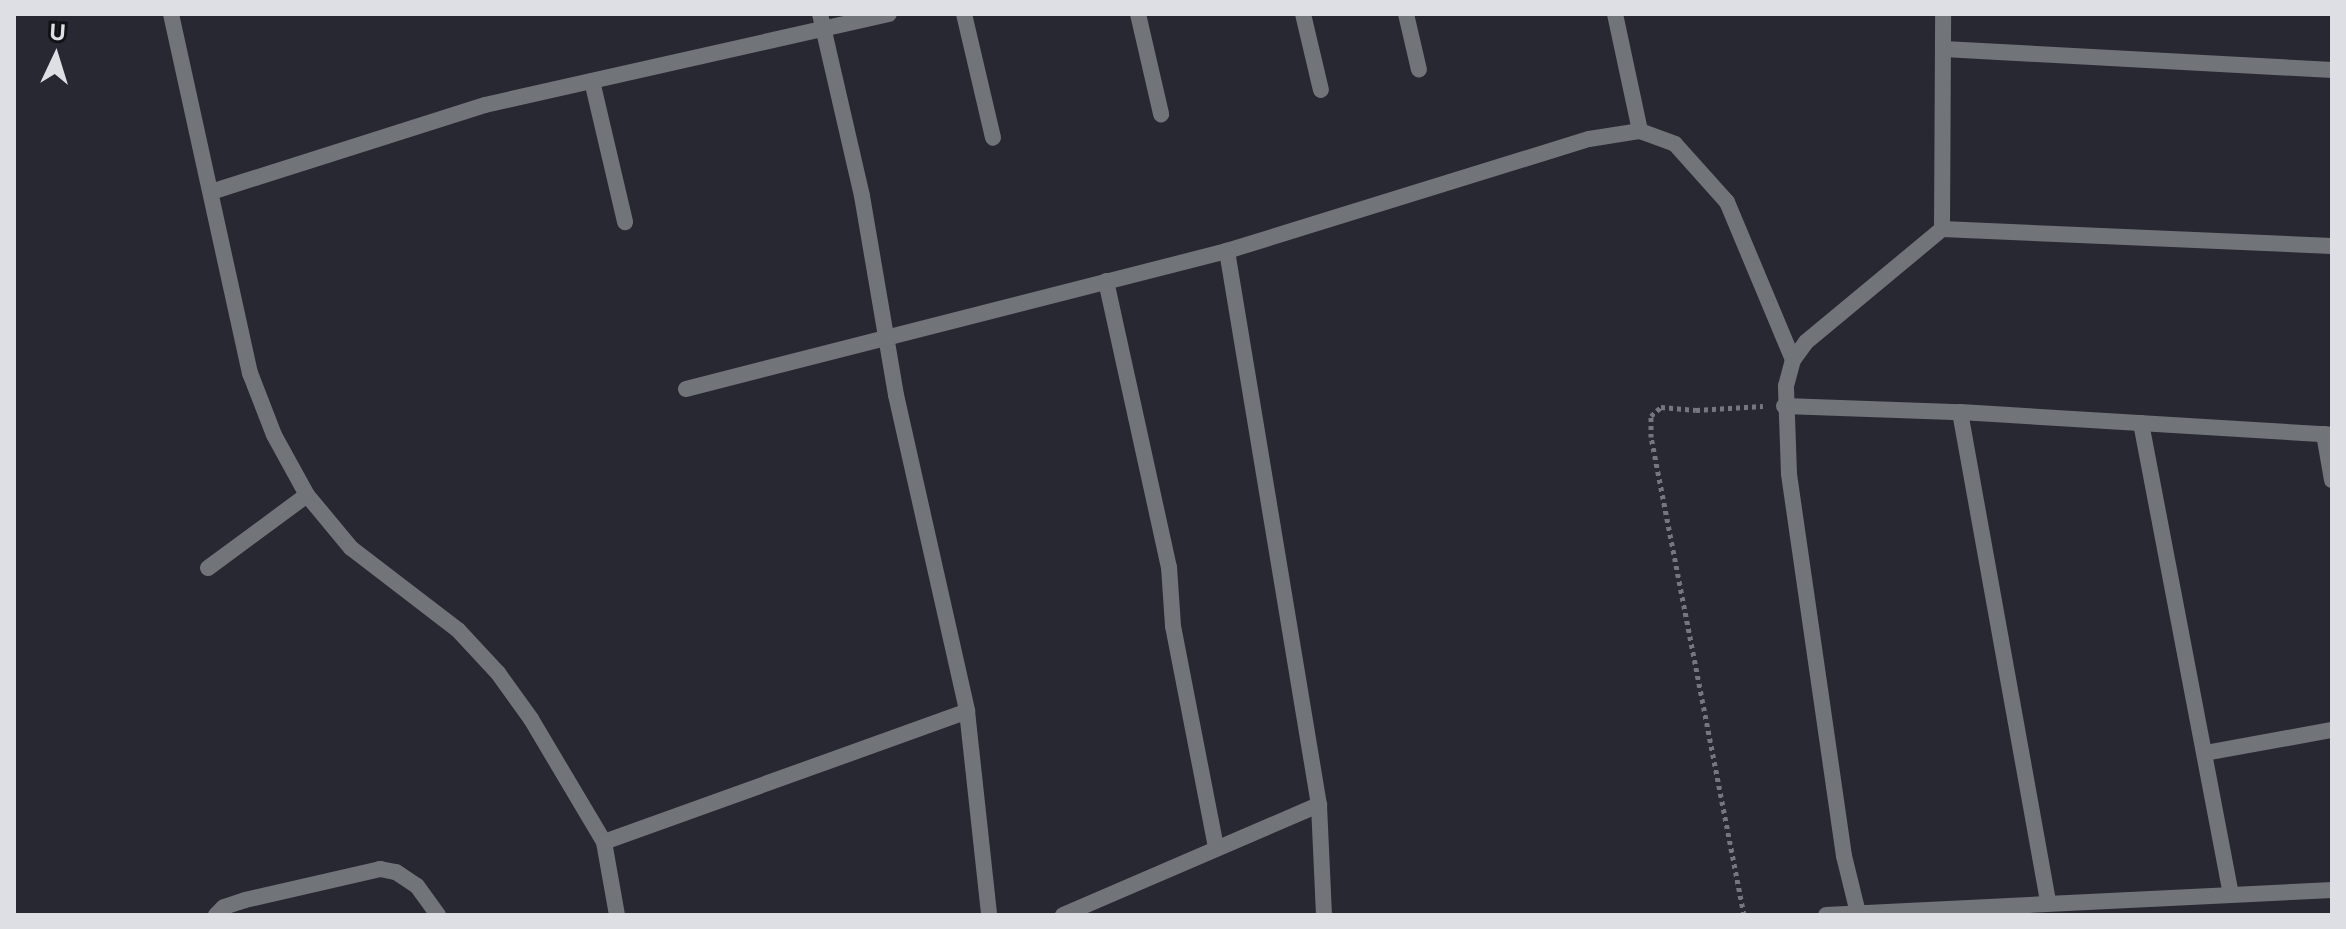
<!DOCTYPE html>
<style>
body{margin:0}
#map{position:relative;width:2346px;height:929px;overflow:hidden;background:#282833;font-family:Inter,sans-serif}
div>[style]{position:absolute}
.path>*{height:5px;margin-top:-2.5px;transform-origin:0;background:repeating-linear-gradient(90deg,#767680 0 4px,transparent 0 8px)}
.minor>*{height:16px;margin:-8px;padding:0 8px;transform-origin:8px;border-radius:8px;background:#717479}
span{translate:-50% -50%;white-space:nowrap;text-align:center;line-height:1.15;-webkit-text-stroke:7px #111216;paint-order:stroke}
.frame{position:absolute;inset:0;border:16px solid #dedee5;pointer-events:none}
.north{position:absolute;left:16px;top:16px;width:80px;height:80px;-webkit-text-stroke:6px #111216;paint-order:stroke;rotate:4deg;font-size:22px;font-weight:700;line-height:32px;text-align:center;color:#dedee5}
.north::after{content:'';display:block;margin:auto;width:28px;height:36px;background:#dedee5;clip-path:polygon(50% 0,100% 100%,50% 72%,0 100%)}
</style>
<div id="map">
<div class="path">
<i style="left:1744px;top:915px;width:487px;rotate:-101deg"></i>
<i style="left:1651px;top:437px;width:21px;rotate:-90deg"></i>
<i style="left:1651px;top:416px;width:13px;rotate:-42deg"></i>
<i style="left:1661px;top:407px;width:35px;rotate:5deg"></i>
<i style="left:1696px;top:410px;width:67px;rotate:-3.4deg"></i>
</div>
<div class="minor">
<i style="left:171px;top:14px;width:368px;rotate:77.6deg"></i>
<i style="left:250px;top:373px;width:66px;rotate:68.8deg"></i>
<i style="left:274px;top:435px;width:68px;rotate:61.2deg"></i>
<i style="left:307px;top:495px;width:69px;rotate:50.3deg"></i>
<i style="left:351px;top:548px;width:135px;rotate:37.5deg"></i>
<i style="left:458px;top:630px;width:59px;rotate:47.1deg"></i>
<i style="left:498px;top:673px;width:57px;rotate:54.3deg"></i>
<i style="left:531px;top:719px;width:143px;rotate:59.3deg"></i>
<i style="left:604px;top:842px;width:74px;rotate:79.9deg"></i>
<i style="left:820px;top:14px;width:187px;rotate:77deg"></i>
<i style="left:862px;top:196px;width:202px;rotate:80.3deg"></i>
<i style="left:896px;top:395px;width:324px;rotate:77.3deg"></i>
<i style="left:967px;top:711px;width:205px;rotate:83.8deg"></i>
<i style="left:964px;top:14px;width:127px;rotate:76.8deg"></i>
<i style="left:1138px;top:14px;width:103px;rotate:77deg"></i>
<i style="left:1303px;top:14px;width:78px;rotate:76.7deg"></i>
<i style="left:1406px;top:14px;width:57px;rotate:76.9deg"></i>
<i style="left:1615px;top:14px;width:120px;rotate:77.9deg"></i>
<i style="left:1944px;top:49px;width:389px;rotate:3.1deg"></i>
<i style="left:592px;top:81px;width:145px;rotate:76.8deg"></i>
<i style="left:211px;top:192px;width:287px;rotate:-17.6deg"></i>
<i style="left:485px;top:105px;width:414px;rotate:-12.7deg"></i>
<i style="left:1942px;top:229px;width:215px;rotate:-89.7deg"></i>
<i style="left:1106px;top:281px;width:293px;rotate:77.6deg"></i>
<i style="left:1169px;top:567px;width:59px;rotate:86.1deg"></i>
<i style="left:1173px;top:626px;width:225px;rotate:79deg"></i>
<i style="left:686px;top:389px;width:558px;rotate:-14.31deg"></i>
<i style="left:1227px;top:251px;width:379px;rotate:-17.2deg"></i>
<i style="left:1589px;top:139px;width:52px;rotate:-8.9deg"></i>
<i style="left:1640px;top:131px;width:37px;rotate:20deg"></i>
<i style="left:1675px;top:144px;width:78px;rotate:48.1deg"></i>
<i style="left:1727px;top:202px;width:171px;rotate:67.3deg"></i>
<i style="left:1784px;top:406px;width:176px;rotate:2deg"></i>
<i style="left:1960px;top:412px;width:373px;rotate:3.5deg"></i>
<i style="left:1960px;top:412px;width:498px;rotate:79.8deg"></i>
<i style="left:2141px;top:423px;width:480px;rotate:79.2deg"></i>
<i style="left:2324px;top:434px;width:47px;rotate:80.1deg"></i>
<i style="left:208px;top:568px;width:123px;rotate:-36.4deg"></i>
<i style="left:2205px;top:753px;width:129px;rotate:-10.3deg"></i>
<i style="left:1319px;top:805px;width:110px;rotate:87.4deg"></i>
<i style="left:604px;top:842px;width:386px;rotate:-19.8deg"></i>
<i style="left:1858px;top:913px;width:59px;rotate:-103.8deg"></i>
<i style="left:1844px;top:856px;width:386px;rotate:-98.2deg"></i>
<i style="left:1789px;top:474px;width:88px;rotate:-92deg"></i>
<i style="left:1786px;top:386px;width:27px;rotate:-75deg"></i>
<i style="left:1793px;top:360px;width:22px;rotate:-54deg"></i>
<i style="left:1806px;top:342px;width:177px;rotate:-39.7deg"></i>
<i style="left:1942px;top:229px;width:390px;rotate:2.5deg"></i>
<i style="left:216px;top:915px;width:11px;rotate:-45deg"></i>
<i style="left:224px;top:907px;width:22px;rotate:-18deg"></i>
<i style="left:245px;top:900px;width:139px;rotate:-12.9deg"></i>
<i style="left:380px;top:869px;width:16px;rotate:11deg"></i>
<i style="left:396px;top:872px;width:25px;rotate:34deg"></i>
<i style="left:417px;top:886px;width:36px;rotate:54deg"></i>
<i style="left:1063px;top:915px;width:279px;rotate:-23.3deg"></i>
<i style="left:1319px;top:805px;width:562px;rotate:-99.43deg"></i>
<i style="left:1826px;top:915px;width:507px;rotate:-2.83deg"></i>
</div>
<div class="frame"></div>
<div class="north">U</div>
</div>
